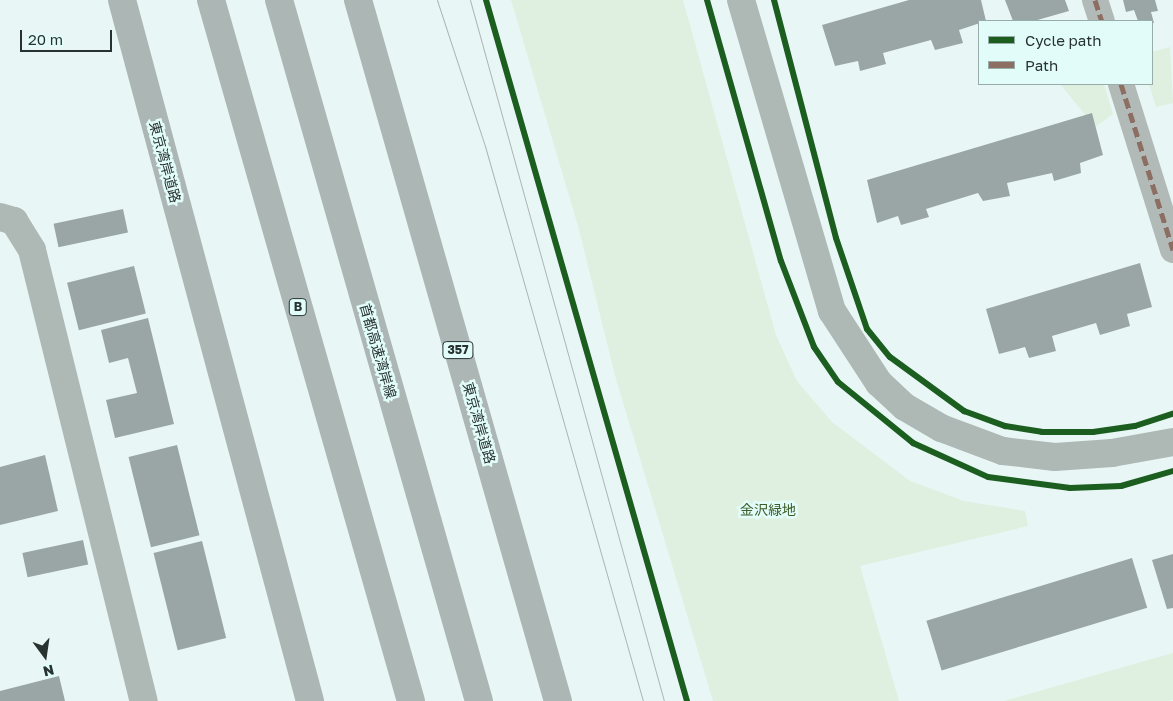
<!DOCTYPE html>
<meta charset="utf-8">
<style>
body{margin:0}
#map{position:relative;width:1173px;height:701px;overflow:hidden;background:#e8f7f5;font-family:"Golos Text","Noto Sans JP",sans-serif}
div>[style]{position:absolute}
.green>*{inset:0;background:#dff0e0}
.building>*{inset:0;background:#9aa6a6;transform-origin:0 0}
.street>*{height:26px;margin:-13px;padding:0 13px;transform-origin:13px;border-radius:13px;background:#b1bab7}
.secondary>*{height:28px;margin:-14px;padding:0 14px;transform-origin:14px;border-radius:14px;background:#aeb9b5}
.highway>*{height:28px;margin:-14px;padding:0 14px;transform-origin:14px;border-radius:14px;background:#acb6b4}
.tram>*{height:1px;margin:-0.5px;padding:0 0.5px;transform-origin:0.5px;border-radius:0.5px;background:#aeb6b4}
.quiet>*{height:5px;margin-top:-2.5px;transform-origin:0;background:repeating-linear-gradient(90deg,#8d6e63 0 10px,transparent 0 15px)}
.cycleway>*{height:6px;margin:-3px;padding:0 3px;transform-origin:3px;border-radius:3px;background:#1b5e20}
span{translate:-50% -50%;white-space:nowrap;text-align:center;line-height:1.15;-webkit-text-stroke:5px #e2fdf9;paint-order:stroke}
.shield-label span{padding:1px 4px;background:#e2fdf9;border:1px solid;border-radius:4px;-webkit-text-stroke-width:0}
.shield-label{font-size:12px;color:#283231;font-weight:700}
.street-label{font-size:14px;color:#283231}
.park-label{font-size:14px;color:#3b5b27}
.legend{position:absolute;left:978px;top:20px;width:175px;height:65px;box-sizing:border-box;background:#e2fdf9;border:1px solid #98aca9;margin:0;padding:6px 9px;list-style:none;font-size:15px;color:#283231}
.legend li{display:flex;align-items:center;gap:10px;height:25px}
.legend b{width:25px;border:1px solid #98aca9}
.north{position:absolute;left:20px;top:631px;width:50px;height:50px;-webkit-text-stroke:4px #e2fdf9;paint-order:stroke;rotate:166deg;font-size:14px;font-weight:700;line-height:20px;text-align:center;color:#283231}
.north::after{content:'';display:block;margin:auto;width:18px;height:22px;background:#283231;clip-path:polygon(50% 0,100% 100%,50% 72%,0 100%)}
.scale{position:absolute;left:20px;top:30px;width:92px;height:22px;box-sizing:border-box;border:2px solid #283231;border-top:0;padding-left:6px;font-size:15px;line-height:18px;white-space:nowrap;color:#283231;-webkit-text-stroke:4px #e2fdf9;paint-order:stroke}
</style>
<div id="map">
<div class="green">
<i style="clip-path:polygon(511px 0,683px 0,776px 335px,797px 381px,832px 422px,910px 481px,964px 501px,1025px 511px,1028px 526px,860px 566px,899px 701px,713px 701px,616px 379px,578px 226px)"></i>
<i style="clip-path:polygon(1170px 47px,1173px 103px,1156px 107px,1149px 84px,1152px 84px,1152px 52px)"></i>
<i style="clip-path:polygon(1060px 84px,1104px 84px,1113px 114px,1095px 127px)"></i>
<i style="clip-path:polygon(1173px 653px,1173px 700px,1169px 701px,1004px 701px)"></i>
</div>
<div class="building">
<i style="clip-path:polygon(909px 0,981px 0,986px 21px,959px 30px,963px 43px,935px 50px,931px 40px,883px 53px,886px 64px,860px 71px,858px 61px,835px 66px,822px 25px)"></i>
<i style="clip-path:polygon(1005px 0,1065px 0,1069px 11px,1034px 21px,1013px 21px)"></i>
<i style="clip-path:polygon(1123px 0,1155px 0,1158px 11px,1151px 12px,1154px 23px,1138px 21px,1134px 10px,1126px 12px)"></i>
<i style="clip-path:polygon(1092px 113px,1103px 155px,1080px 163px,1081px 173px,1054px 181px,1052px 173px,1007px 183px,1010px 196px,983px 201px,978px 193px,926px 209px,929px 217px,901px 225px,898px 216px,877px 223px,867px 180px)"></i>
<i style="left:123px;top:209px;width:24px;height:71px;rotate:78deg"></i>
<i style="clip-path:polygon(1140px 263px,1152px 307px,1127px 314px,1130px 326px,1100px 335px,1096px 323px,1052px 336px,1056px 351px,1029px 358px,1025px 347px,999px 354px,986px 309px)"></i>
<i style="left:134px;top:266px;width:49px;height:69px;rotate:76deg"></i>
<i style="clip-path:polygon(148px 318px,174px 424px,115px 438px,106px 400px,137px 393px,128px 358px,109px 363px,101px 330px)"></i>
<i style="left:177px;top:445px;width:93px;height:50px;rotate:76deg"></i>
<i style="clip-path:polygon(45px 455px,58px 511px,0 525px,0 467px)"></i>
<i style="left:83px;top:540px;width:25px;height:62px;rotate:78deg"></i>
<i style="left:202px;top:541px;width:100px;height:50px;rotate:76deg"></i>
<i style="clip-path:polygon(1173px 554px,1173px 608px,1167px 609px,1152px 560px)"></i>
<i style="left:1132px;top:558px;width:52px;height:215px;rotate:73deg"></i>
<i style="clip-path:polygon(59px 676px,65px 701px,0 701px,0 691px)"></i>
</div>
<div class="street">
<i style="left:1095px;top:0;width:22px;rotate:72deg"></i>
<i style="left:1121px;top:84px;width:174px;rotate:72.6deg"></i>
</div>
<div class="secondary">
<i style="left:741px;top:0;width:324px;rotate:73.7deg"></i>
<i style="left:832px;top:311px;width:86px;rotate:56.9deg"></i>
<i style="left:879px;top:383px;width:35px;rotate:43deg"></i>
<i style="left:905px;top:407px;width:42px;rotate:30.3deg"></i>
<i style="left:941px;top:428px;width:66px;rotate:20.4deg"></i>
<i style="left:1003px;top:451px;width:52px;rotate:6.6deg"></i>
<i style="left:1055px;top:457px;width:57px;rotate:-4deg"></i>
<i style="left:1112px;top:453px;width:62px;rotate:-10.2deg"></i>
<i style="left:0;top:217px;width:15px;rotate:16deg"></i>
<i style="left:14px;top:221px;width:34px;rotate:58deg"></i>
<i style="left:32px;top:250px;width:465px;rotate:76.1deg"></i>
</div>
<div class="highway">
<i style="left:122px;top:0;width:726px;rotate:74.99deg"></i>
<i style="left:211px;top:0;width:729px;rotate:74.08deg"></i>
<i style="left:279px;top:0;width:729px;rotate:74.08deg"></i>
<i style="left:358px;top:0;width:729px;rotate:74.08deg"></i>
</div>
<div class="tram">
<i style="left:437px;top:0;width:154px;rotate:71.8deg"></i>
<i style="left:485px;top:146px;width:577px;rotate:74.11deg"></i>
<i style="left:470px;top:0;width:727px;rotate:74.53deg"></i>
</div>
<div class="quiet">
<i style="left:1095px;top:0;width:22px;rotate:72deg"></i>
<i style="left:1121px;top:84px;width:174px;rotate:72.6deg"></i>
</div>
<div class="cycleway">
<i style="left:486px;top:0;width:729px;rotate:74deg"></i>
<i style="left:707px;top:0;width:271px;rotate:74.2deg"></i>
<i style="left:781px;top:261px;width:92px;rotate:69deg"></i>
<i style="left:814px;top:347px;width:42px;rotate:55.6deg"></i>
<i style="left:838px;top:382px;width:97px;rotate:39.1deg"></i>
<i style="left:913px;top:443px;width:82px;rotate:24.4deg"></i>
<i style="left:988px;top:477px;width:83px;rotate:7.6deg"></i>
<i style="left:1070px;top:488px;width:51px;rotate:-2.2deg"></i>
<i style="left:1121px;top:486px;width:54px;rotate:-16.1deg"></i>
<i style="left:774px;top:0;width:246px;rotate:75.4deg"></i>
<i style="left:836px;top:238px;width:96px;rotate:71.2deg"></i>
<i style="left:867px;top:329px;width:36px;rotate:51deg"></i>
<i style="left:890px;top:357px;width:92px;rotate:36.1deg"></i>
<i style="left:964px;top:411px;width:44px;rotate:20.1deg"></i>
<i style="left:1005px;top:426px;width:37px;rotate:9deg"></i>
<i style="left:1042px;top:432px;width:51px"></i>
<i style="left:1093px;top:432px;width:42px;rotate:-8.1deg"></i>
<i style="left:1135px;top:426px;width:40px;rotate:-18deg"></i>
</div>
<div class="shield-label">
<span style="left:298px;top:307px">B</span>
<span style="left:458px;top:350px">357</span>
</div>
<div class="street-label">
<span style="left:165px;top:162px;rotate:75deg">東京湾岸道路</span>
<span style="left:378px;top:351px;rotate:74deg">首都高速湾岸線</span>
<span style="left:479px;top:423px;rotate:74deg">東京湾岸道路</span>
</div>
<div class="park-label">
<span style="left:768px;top:510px">金沢緑地</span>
</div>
<ul class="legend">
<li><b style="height:6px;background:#1b5e20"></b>Cycle path</li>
<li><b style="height:6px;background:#8d6e63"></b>Path</li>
</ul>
<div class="north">N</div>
<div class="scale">20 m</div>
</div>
